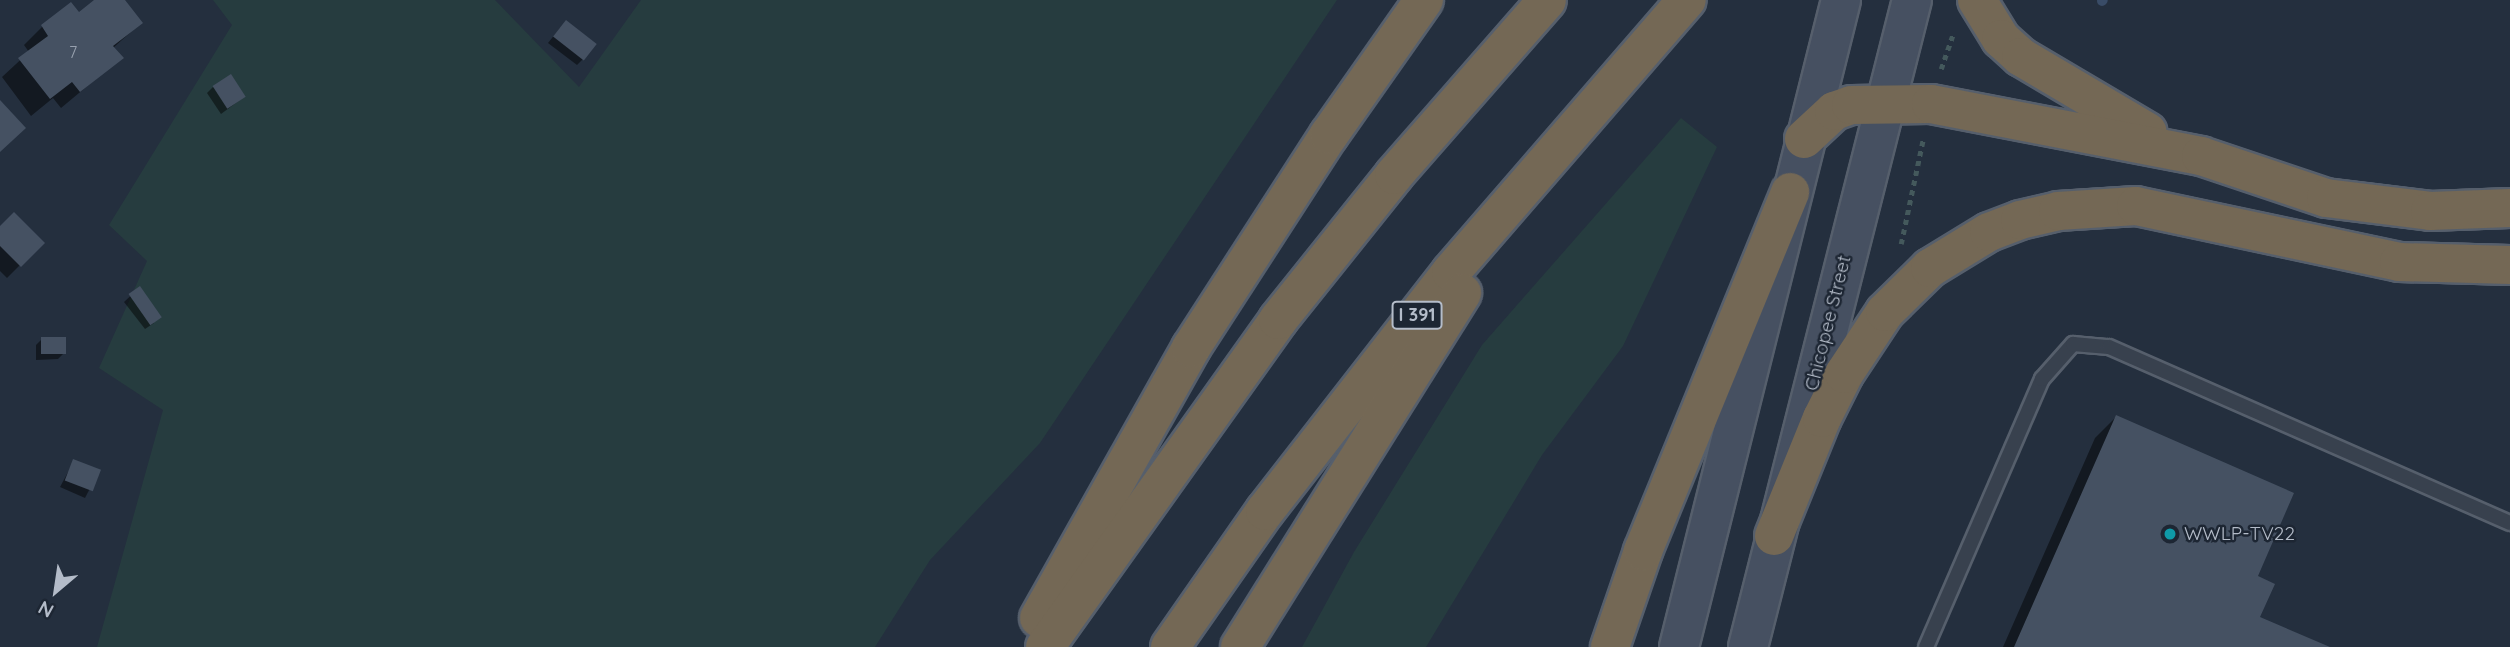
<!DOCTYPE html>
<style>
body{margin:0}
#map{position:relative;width:2510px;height:647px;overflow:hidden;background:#242f3e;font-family:Quicksand,sans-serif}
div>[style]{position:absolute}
.green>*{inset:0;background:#263c3f}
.shadow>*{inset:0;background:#0007}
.stream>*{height:10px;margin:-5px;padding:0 5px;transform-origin:5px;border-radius:5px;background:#394c67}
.building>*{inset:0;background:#455162;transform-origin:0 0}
.path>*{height:4.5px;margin-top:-2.25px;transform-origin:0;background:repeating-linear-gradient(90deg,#44595c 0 5px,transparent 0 10px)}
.roads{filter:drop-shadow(2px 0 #565f6c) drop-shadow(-2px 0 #565f6c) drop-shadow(0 2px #565f6c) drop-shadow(0 -2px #565f6c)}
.lane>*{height:14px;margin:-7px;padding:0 7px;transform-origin:7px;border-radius:7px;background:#38414e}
.secondary>*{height:38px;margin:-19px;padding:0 19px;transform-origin:19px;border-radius:19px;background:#465061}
.highway>*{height:38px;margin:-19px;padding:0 19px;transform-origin:19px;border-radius:19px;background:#746855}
.dots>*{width:19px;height:19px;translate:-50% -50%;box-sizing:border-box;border:4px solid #1d2633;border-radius:50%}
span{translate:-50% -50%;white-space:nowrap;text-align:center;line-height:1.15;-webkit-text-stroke:5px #1d2633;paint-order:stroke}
.number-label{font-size:16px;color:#98a1af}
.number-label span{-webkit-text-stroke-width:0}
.shield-label span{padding:2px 5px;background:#1d2633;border:2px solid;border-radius:5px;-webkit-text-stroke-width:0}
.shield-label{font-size:18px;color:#b4bcc9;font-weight:700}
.street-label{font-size:19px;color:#b4bcc9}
.poi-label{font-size:19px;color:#b4bcc9}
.left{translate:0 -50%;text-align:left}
.north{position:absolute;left:21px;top:556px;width:70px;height:70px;-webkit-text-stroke:5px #1d2633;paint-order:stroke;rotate:209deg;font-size:19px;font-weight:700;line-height:28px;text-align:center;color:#b4bcc9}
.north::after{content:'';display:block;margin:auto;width:24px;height:32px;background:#b4bcc9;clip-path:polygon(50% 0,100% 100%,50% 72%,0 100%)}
</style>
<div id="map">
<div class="green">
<i style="clip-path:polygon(213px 0,495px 0,579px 87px,641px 0,1337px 0,1040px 443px,930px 560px,875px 647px,97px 647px,163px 410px,99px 368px,147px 261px,109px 225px,232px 25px)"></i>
<i style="clip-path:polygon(1681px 118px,1717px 147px,1623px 346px,1542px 455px,1426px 647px,1302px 647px,1354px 552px,1482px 345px)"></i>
</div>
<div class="shadow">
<i style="clip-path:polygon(97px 0,123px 0,141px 23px,113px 48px,121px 58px,61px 108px,53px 98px,31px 116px,2px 77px,29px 52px,24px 45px,42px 27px,71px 4px,78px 14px)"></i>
<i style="clip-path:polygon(560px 28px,583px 59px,577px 65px,548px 43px)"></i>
<i style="clip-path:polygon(213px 87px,244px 97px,221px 114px,207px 93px)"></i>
<i style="clip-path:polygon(0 229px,42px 243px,7px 278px,0 271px)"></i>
<i style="clip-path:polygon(139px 288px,154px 323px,145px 329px,124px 302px)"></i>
<i style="clip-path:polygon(42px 339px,65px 352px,58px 359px,36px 360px,36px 345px)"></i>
<i style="clip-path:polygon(2116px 417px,2256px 577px,2258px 618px,2325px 647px,2003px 647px,2095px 438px)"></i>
<i style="clip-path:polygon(74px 461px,99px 471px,85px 498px,60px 487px)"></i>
</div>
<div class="stream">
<i style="left:2102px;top:1px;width:1px;rotate:-45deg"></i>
</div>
<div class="building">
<i style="clip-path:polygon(94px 0,125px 0,143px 23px,113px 46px,124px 58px,80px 92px,72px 82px,50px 99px,18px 58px,48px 36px,41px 25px,71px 2px,79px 12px)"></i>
<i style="left:566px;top:20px;width:39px;height:21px;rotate:38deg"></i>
<i style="left:231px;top:74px;width:27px;height:22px;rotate:57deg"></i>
<i style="clip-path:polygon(0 100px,26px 128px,0 152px)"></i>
<i style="clip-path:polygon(14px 212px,45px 243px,21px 267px,0 246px,0 226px)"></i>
<i style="left:140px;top:286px;width:38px;height:14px;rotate:55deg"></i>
<i style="left:41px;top:337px;width:25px;height:17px"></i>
<i style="clip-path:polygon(2116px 415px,2294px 493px,2258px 576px,2275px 584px,2260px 617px,2330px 647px,2014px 647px)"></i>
<i style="left:73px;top:459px;width:30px;height:23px;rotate:21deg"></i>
</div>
<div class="path">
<i style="left:1941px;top:69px;width:37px;rotate:-71deg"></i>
<i style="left:1901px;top:244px;width:106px;rotate:-78.1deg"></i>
</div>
<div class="roads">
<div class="lane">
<i style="left:1926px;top:647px;width:292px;rotate:-66.6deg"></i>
<i style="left:2042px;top:379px;width:47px;rotate:-48.5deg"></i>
<i style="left:2073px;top:344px;width:36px;rotate:5deg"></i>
<i style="left:2109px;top:347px;width:438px;rotate:23.7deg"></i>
</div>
<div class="secondary">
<i style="left:1679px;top:647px;width:667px;rotate:-75.94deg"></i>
<i style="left:1748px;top:647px;width:667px;rotate:-75.78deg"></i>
</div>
<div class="highway">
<i style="left:1977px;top:0;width:46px;rotate:58.4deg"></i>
<i style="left:2001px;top:39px;width:27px;rotate:42deg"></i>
<i style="left:2021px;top:57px;width:147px;rotate:30.6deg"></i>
<i style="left:1804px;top:139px;width:41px;rotate:-43deg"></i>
<i style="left:1834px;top:111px;width:18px;rotate:-19deg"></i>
<i style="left:1851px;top:105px;width:80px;rotate:-0.7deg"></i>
<i style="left:1931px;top:104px;width:275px;rotate:10.9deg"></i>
<i style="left:2201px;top:156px;width:132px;rotate:18.6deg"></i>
<i style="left:2326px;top:198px;width:105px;rotate:7.1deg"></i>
<i style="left:2430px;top:211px;width:80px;rotate:-2.1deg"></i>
<i style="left:1774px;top:536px;width:127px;rotate:-67.9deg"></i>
<i style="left:1822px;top:418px;width:49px;rotate:-63.4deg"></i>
<i style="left:1844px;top:374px;width:74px;rotate:-56.5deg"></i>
<i style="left:1885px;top:312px;width:63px;rotate:-44.4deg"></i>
<i style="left:1930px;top:268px;width:69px;rotate:-31.4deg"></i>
<i style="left:1989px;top:232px;width:33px;rotate:-21deg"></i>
<i style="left:2020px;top:220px;width:39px;rotate:-13deg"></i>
<i style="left:2058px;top:211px;width:78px;rotate:-3.7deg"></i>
<i style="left:2136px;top:206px;width:269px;rotate:12deg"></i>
<i style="left:2399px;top:262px;width:111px;rotate:1.5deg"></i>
<i style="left:1039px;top:618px;width:310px;rotate:-60.6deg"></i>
<i style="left:1191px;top:348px;width:254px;rotate:-57.1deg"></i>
<i style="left:1329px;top:135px;width:165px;rotate:-54.9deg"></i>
<i style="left:1045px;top:647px;width:402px;rotate:-54.5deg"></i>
<i style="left:1278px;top:320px;width:186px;rotate:-51.3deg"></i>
<i style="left:1394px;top:175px;width:232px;rotate:-48.8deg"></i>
<i style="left:1170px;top:647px;width:166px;rotate:-55.1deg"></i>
<i style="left:1265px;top:511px;width:303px;rotate:-52.1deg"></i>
<i style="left:1451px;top:272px;width:360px;rotate:-49.1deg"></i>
<i style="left:1240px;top:647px;width:418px;rotate:-57.9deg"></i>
<i style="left:1610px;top:647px;width:102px;rotate:-71deg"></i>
<i style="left:1643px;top:551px;width:388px;rotate:-67.7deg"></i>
</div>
</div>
<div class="dots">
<i style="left:2170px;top:534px;background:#0f9aa8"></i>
</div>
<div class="number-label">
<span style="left:73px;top:52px">7</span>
</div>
<div class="shield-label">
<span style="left:1417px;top:315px">I 391</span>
</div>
<div class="street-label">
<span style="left:1828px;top:323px;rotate:-76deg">Chicopee Street</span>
</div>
<div class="poi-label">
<span class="left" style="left:2184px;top:534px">WWLP-TV22</span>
</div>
<div class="north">N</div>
</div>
